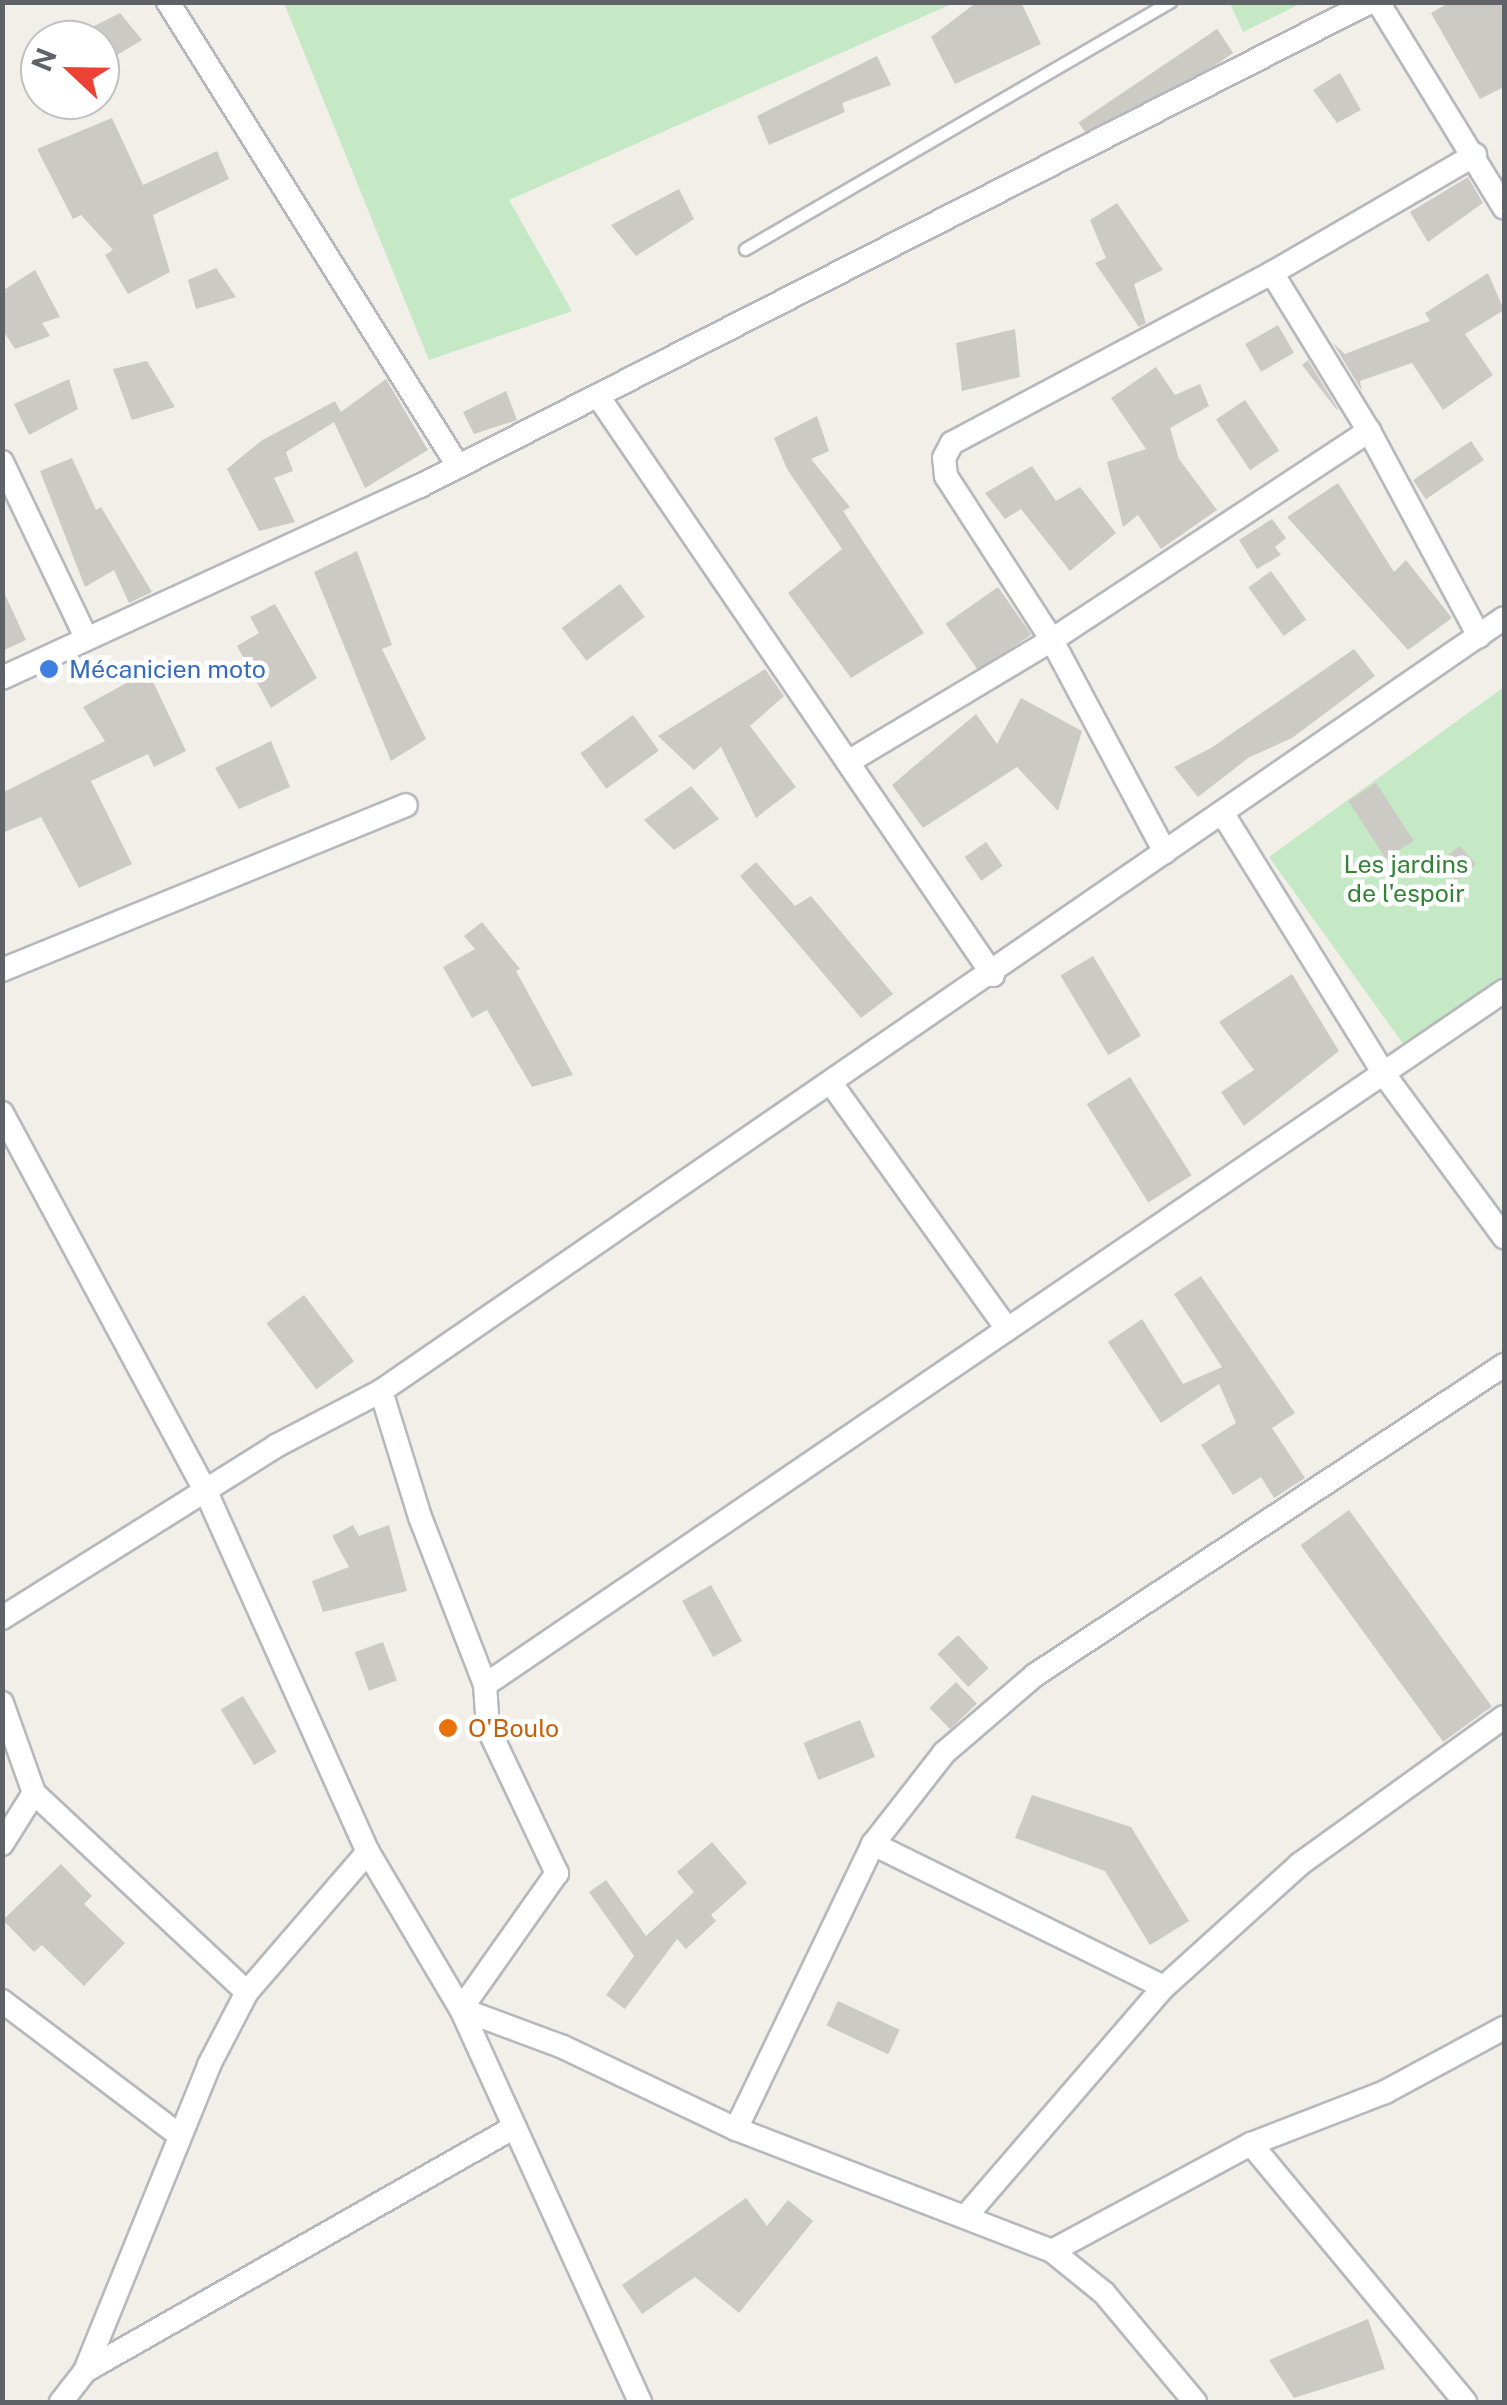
<!DOCTYPE html>
<meta charset="utf-8">
<style>
body{margin:0}
#map{position:relative;width:1507px;height:2405px;overflow:hidden;background:#f1efe8;font-family:"Public Sans",sans-serif}
div>[style]{position:absolute}
.green>*{inset:0;background:#c5e8c5}
.building>*{inset:0;background:#cccac5;transform-origin:0 0}
.roads{filter:drop-shadow(2px 0 #b5b8bc) drop-shadow(-2px 0 #b5b8bc) drop-shadow(0 2px #b5b8bc) drop-shadow(0 -2px #b5b8bc)}
.service>*{height:11px;margin:-5.5px;padding:0 5.5px;transform-origin:5.5px;border-radius:5.5px;background:#fff}
.minor>*{height:22px;margin:-11px;padding:0 11px;transform-origin:11px;border-radius:11px;background:#fff}
.dots>*{width:28px;height:28px;translate:-50% -50%;box-sizing:border-box;border:5px solid #fff;border-radius:50%}
span{translate:-50% -50%;white-space:nowrap;text-align:center;line-height:1.15;-webkit-text-stroke:9px #fff;paint-order:stroke}
.shop-label{font-size:25px;color:#366cbe}
.left{translate:0 -50%;text-align:left}
.park-label{font-size:25px;color:#348238}
.food-label{font-size:25px;color:#c56008}
.frame{position:absolute;inset:0;border:5px solid #5f6368;pointer-events:none}
.north{position:absolute;left:20px;top:20px;width:100px;height:100px;box-sizing:border-box;background:#fff;border:2px solid #bfc1c3;border-radius:50%;rotate:292deg;font-size:28px;font-weight:700;line-height:40px;text-align:center;color:#5f6368}
.north::after{content:'';display:block;margin:auto;width:35px;height:45px;background:#ea4335;clip-path:polygon(50% 0,100% 100%,50% 72%,0 100%)}
</style>
<div id="map">
<div class="green">
<i style="clip-path:polygon(284px 3px,954px 3px,509px 200px,572px 311px,429px 360px)"></i>
<i style="clip-path:polygon(1230px 3px,1302px 3px,1243px 32px)"></i>
<i style="clip-path:polygon(1504px 687px,1504px 983px,1409px 1052px,1269px 857px)"></i>
</div>
<div class="building">
<i style="clip-path:polygon(977px 2px,1021px 2px,1041px 44px,955px 84px,931px 37px)"></i>
<i style="clip-path:polygon(1450px 2px,1504px 2px,1504px 87px,1480px 99px,1431px 13px)"></i>
<i style="clip-path:polygon(120px 13px,142px 40px,107px 61px,94px 26px)"></i>
<i style="left:1217px;top:29px;width:29px;height:167px;rotate:56deg"></i>
<i style="clip-path:polygon(877px 56px,891px 85px,842px 103px,845px 112px,769px 145px,757px 116px)"></i>
<i style="clip-path:polygon(1340px 73px,1361px 110px,1337px 123px,1313px 90px)"></i>
<i style="clip-path:polygon(112px 118px,143px 185px,217px 151px,229px 179px,153px 215px,170px 272px,128px 294px,105px 255px,113px 250px,81px 215px,73px 219px,37px 149px)"></i>
<i style="clip-path:polygon(1468px 177px,1483px 203px,1428px 242px,1410px 212px)"></i>
<i style="clip-path:polygon(679px 189px,694px 219px,636px 256px,611px 225px)"></i>
<i style="clip-path:polygon(1117px 203px,1163px 270px,1134px 284px,1146px 323px,1139px 327px,1095px 263px,1106px 258px,1090px 220px)"></i>
<i style="clip-path:polygon(216px 268px,236px 297px,196px 309px,188px 280px)"></i>
<i style="clip-path:polygon(35px 270px,60px 317px,42px 323px,50px 336px,15px 349px,2px 329px,2px 291px)"></i>
<i style="clip-path:polygon(1488px 273px,1504px 310px,1465px 334px,1493px 375px,1443px 410px,1412px 363px,1360px 381px,1362px 391px,1333px 343px,1345px 354px,1430px 321px,1425px 313px)"></i>
<i style="left:1278px;top:325px;width:32px;height:38px;rotate:60deg"></i>
<i style="clip-path:polygon(1015px 329px,1020px 377px,962px 391px,956px 343px)"></i>
<i style="clip-path:polygon(1308px 360px,1338px 409px,1337px 410px,1302px 365px)"></i>
<i style="clip-path:polygon(147px 361px,175px 407px,132px 420px,113px 369px)"></i>
<i style="clip-path:polygon(1156px 367px,1175px 395px,1200px 384px,1209px 406px,1170px 428px,1179px 459px,1217px 510px,1161px 549px,1138px 515px,1123px 527px,1107px 462px,1146px 449px,1111px 398px)"></i>
<i style="clip-path:polygon(69px 379px,78px 409px,29px 435px,14px 404px)"></i>
<i style="clip-path:polygon(386px 379px,428px 450px,365px 488px,334px 422px,286px 452px,293px 471px,274px 478px,295px 522px,259px 531px,227px 469px,261px 441px,335px 401px,341px 412px)"></i>
<i style="clip-path:polygon(506px 391px,517px 420px,474px 434px,463px 412px)"></i>
<i style="left:1245px;top:400px;width:61px;height:35px;rotate:56deg"></i>
<i style="clip-path:polygon(817px 416px,829px 451px,811px 459px,850px 507px,843px 511px,924px 633px,851px 678px,788px 593px,842px 549px,787px 469px,774px 438px)"></i>
<i style="left:1471px;top:441px;width:23px;height:70px;rotate:56deg"></i>
<i style="clip-path:polygon(72px 458px,96px 510px,101px 507px,152px 592px,129px 603px,114px 570px,85px 587px,40px 471px)"></i>
<i style="clip-path:polygon(1032px 466px,1056px 501px,1080px 487px,1116px 533px,1070px 571px,1021px 509px,1005px 519px,985px 493px)"></i>
<i style="clip-path:polygon(1338px 483px,1394px 572px,1406px 560px,1452px 618px,1408px 650px,1287px 517px)"></i>
<i style="clip-path:polygon(1272px 519px,1286px 538px,1275px 547px,1281px 555px,1257px 569px,1239px 540px)"></i>
<i style="clip-path:polygon(357px 551px,392px 645px,382px 649px,426px 739px,391px 761px,314px 572px)"></i>
<i style="left:1271px;top:571px;width:60px;height:28px;rotate:54deg"></i>
<i style="left:620px;top:584px;width:41px;height:73px;rotate:53deg"></i>
<i style="left:998px;top:587px;width:58px;height:64px;rotate:55deg"></i>
<i style="clip-path:polygon(2px 588px,26px 640px,2px 651px)"></i>
<i style="clip-path:polygon(275px 604px,317px 678px,271px 708px,237px 646px,259px 633px,250px 617px)"></i>
<i style="clip-path:polygon(1354px 649px,1375px 676px,1292px 738px,1248px 758px,1198px 797px,1174px 767px,1211px 748px)"></i>
<i style="clip-path:polygon(765px 669px,784px 696px,750px 726px,796px 787px,756px 818px,721px 747px,694px 770px,658px 736px)"></i>
<i style="clip-path:polygon(148px 671px,186px 751px,154px 767px,148px 754px,91px 781px,132px 864px,79px 888px,41px 817px,2px 833px,2px 793px,105px 741px,83px 707px)"></i>
<i style="clip-path:polygon(1021px 698px,1082px 731px,1058px 811px,1017px 767px,923px 828px,892px 785px,976px 714px,997px 744px)"></i>
<i style="left:633px;top:715px;width:44px;height:65px;rotate:54deg"></i>
<i style="clip-path:polygon(271px 741px,290px 787px,239px 809px,215px 768px)"></i>
<i style="left:1376px;top:783px;width:69px;height:33px;rotate:57deg"></i>
<i style="clip-path:polygon(691px 786px,719px 819px,674px 850px,644px 820px)"></i>
<i style="left:986px;top:842px;width:29px;height:26px;rotate:55deg"></i>
<i style="clip-path:polygon(1460px 846px,1476px 864px,1456px 881px,1438px 862px)"></i>
<i style="clip-path:polygon(756px 862px,795px 906px,811px 896px,893px 994px,861px 1018px,740px 876px)"></i>
<i style="clip-path:polygon(482px 922px,520px 969px,516px 971px,573px 1075px,532px 1087px,487px 1010px,472px 1018px,443px 967px,475px 949px,464px 936px)"></i>
<i style="left:1093px;top:956px;width:93px;height:38px;rotate:59deg"></i>
<i style="clip-path:polygon(1292px 974px,1339px 1051px,1244px 1126px,1221px 1092px,1254px 1070px,1219px 1022px)"></i>
<i style="left:1130px;top:1077px;width:116px;height:51px;rotate:58deg"></i>
<i style="clip-path:polygon(1201px 1276px,1295px 1413px,1272px 1428px,1305px 1478px,1274px 1498px,1261px 1477px,1233px 1495px,1201px 1445px,1236px 1423px,1219px 1384px,1161px 1423px,1108px 1342px,1142px 1319px,1183px 1384px,1222px 1367px,1174px 1294px)"></i>
<i style="left:304px;top:1295px;width:83px;height:47px;rotate:53deg"></i>
<i style="left:1349px;top:1510px;width:243px;height:60px;rotate:54deg"></i>
<i style="clip-path:polygon(353px 1525px,359px 1536px,389px 1525px,407px 1591px,323px 1612px,312px 1581px,349px 1567px,332px 1536px)"></i>
<i style="left:711px;top:1585px;width:64px;height:33px;rotate:61deg"></i>
<i style="left:958px;top:1635px;width:45px;height:28px;rotate:47deg"></i>
<i style="left:383px;top:1642px;width:41px;height:30px;rotate:70deg"></i>
<i style="left:956px;top:1682px;width:30px;height:37px;rotate:46deg"></i>
<i style="left:243px;top:1696px;width:65px;height:26px;rotate:59deg"></i>
<i style="left:860px;top:1720px;width:40px;height:61px;rotate:68deg"></i>
<i style="clip-path:polygon(1032px 1795px,1131px 1827px,1189px 1921px,1150px 1945px,1105px 1871px,1015px 1838px)"></i>
<i style="clip-path:polygon(712px 1842px,747px 1883px,711px 1915px,716px 1921px,686px 1949px,677px 1939px,625px 2009px,606px 1995px,634px 1956px,589px 1892px,606px 1880px,646px 1936px,694px 1892px,677px 1872px)"></i>
<i style="clip-path:polygon(61px 1864px,92px 1896px,84px 1904px,125px 1943px,84px 1986px,42px 1945px,34px 1952px,3px 1920px)"></i>
<i style="left:838px;top:2001px;width:68px;height:27px;rotate:25deg"></i>
<i style="clip-path:polygon(746px 2198px,767px 2226px,788px 2200px,813px 2221px,739px 2313px,695px 2277px,642px 2314px,622px 2285px)"></i>
<i style="clip-path:polygon(1368px 2319px,1385px 2369px,1294px 2398px,1269px 2360px)"></i>
</div>
<div class="roads">
<div class="service">
<i style="left:745px;top:249px;width:492px;rotate:-30.2deg"></i>
</div>
<div class="minor">
<i style="left:168px;top:2px;width:547px;rotate:57.99deg"></i>
<i style="left:1378px;top:2px;width:241px;rotate:58.5deg"></i>
<i style="left:1272px;top:273px;width:185px;rotate:58.5deg"></i>
<i style="left:1369px;top:431px;width:233px;rotate:61.8deg"></i>
<i style="left:598px;top:396px;width:701px;rotate:55.7deg"></i>
<i style="left:2px;top:462px;width:194px;rotate:64.4deg"></i>
<i style="left:2px;top:678px;width:460px;rotate:-24.7deg"></i>
<i style="left:420px;top:486px;width:1066px;rotate:-27deg"></i>
<i style="left:848px;top:762px;width:238px;rotate:-30.9deg"></i>
<i style="left:1052px;top:640px;width:380px;rotate:-33.4deg"></i>
<i style="left:1223px;top:814px;width:309px;rotate:58.2deg"></i>
<i style="left:1386px;top:1077px;width:199px;rotate:53.6deg"></i>
<i style="left:1165px;top:852px;width:240px;rotate:-118.1deg"></i>
<i style="left:1052px;top:640px;width:195px;rotate:-122.9deg"></i>
<i style="left:946px;top:476px;width:18px;rotate:-96deg"></i>
<i style="left:944px;top:458px;width:17px;rotate:-62deg"></i>
<i style="left:952px;top:443px;width:362px;rotate:-28deg"></i>
<i style="left:1272px;top:273px;width:235px;rotate:-30.2deg"></i>
<i style="left:2px;top:970px;width:436px;rotate:-22.2deg"></i>
<i style="left:831px;top:1083px;width:300px;rotate:54.4deg"></i>
<i style="left:2px;top:1113px;width:433px;rotate:61.7deg"></i>
<i style="left:207px;top:1494px;width:393px;rotate:65.8deg"></i>
<i style="left:368px;top:1852px;width:182px;rotate:59.4deg"></i>
<i style="left:461px;top:2009px;width:432px;rotate:65.5deg"></i>
<i style="left:381px;top:1391px;width:132px;rotate:72.8deg"></i>
<i style="left:420px;top:1517px;width:180px;rotate:68.8deg"></i>
<i style="left:485px;top:1685px;width:43px;rotate:86deg"></i>
<i style="left:488px;top:1728px;width:161px;rotate:64.6deg"></i>
<i style="left:557px;top:1873px;width:166px;rotate:125.2deg"></i>
<i style="left:2px;top:1618px;width:324px;rotate:-32.1deg"></i>
<i style="left:276px;top:1446px;width:119px;rotate:-27.6deg"></i>
<i style="left:381px;top:1391px;width:1363px;rotate:-34.54deg"></i>
<i style="left:485px;top:1685px;width:1233px;rotate:-34.26deg"></i>
<i style="left:2px;top:1703px;width:96px;rotate:70.4deg"></i>
<i style="left:34px;top:1793px;width:291px;rotate:43.1deg"></i>
<i style="left:2px;top:1844px;width:60px;rotate:-57.9deg"></i>
<i style="left:873px;top:1844px;width:324px;rotate:26.2deg"></i>
<i style="left:2px;top:2001px;width:222px;rotate:37.1deg"></i>
<i style="left:461px;top:2009px;width:109px;rotate:20.4deg"></i>
<i style="left:563px;top:2047px;width:191px;rotate:25.4deg"></i>
<i style="left:736px;top:2129px;width:339px;rotate:21.1deg"></i>
<i style="left:1052px;top:2251px;width:67px;rotate:38.9deg"></i>
<i style="left:1104px;top:2293px;width:142px;rotate:50.1deg"></i>
<i style="left:736px;top:2129px;width:316px;rotate:-64.3deg"></i>
<i style="left:873px;top:1844px;width:115px;rotate:-52deg"></i>
<i style="left:944px;top:1753px;width:120px;rotate:-40.6deg"></i>
<i style="left:1035px;top:1675px;width:562px;rotate:-33.46deg"></i>
<i style="left:1251px;top:2144px;width:335px;rotate:50.3deg"></i>
<i style="left:966px;top:2216px;width:303px;rotate:-49.2deg"></i>
<i style="left:1164px;top:1987px;width:183px;rotate:-42.1deg"></i>
<i style="left:1300px;top:1864px;width:251px;rotate:-35.8deg"></i>
<i style="left:1052px;top:2251px;width:226px;rotate:-28.3deg"></i>
<i style="left:1251px;top:2144px;width:144px;rotate:-21.2deg"></i>
<i style="left:1385px;top:2092px;width:135px;rotate:-28.3deg"></i>
<i style="left:85px;top:2371px;width:494px;rotate:-29.6deg"></i>
<i style="left:61px;top:2402px;width:39px;rotate:-52deg"></i>
<i style="left:85px;top:2371px;width:330px;rotate:-67.9deg"></i>
<i style="left:209px;top:2065px;width:82px;rotate:-62.5deg"></i>
<i style="left:247px;top:1992px;width:185px;rotate:-49.2deg"></i>
</div>
</div>
<div class="dots">
<i style="left:49px;top:669px;background:#3f7fe0"></i>
<i style="left:448px;top:1728px;background:#e8710a"></i>
</div>
<div class="shop-label">
<span class="left" style="left:69px;top:669px">Mécanicien moto</span>
</div>
<div class="park-label">
<span style="left:1406px;top:879px">Les jardins<br>de l'espoir</span>
</div>
<div class="food-label">
<span class="left" style="left:468px;top:1728px">O'Boulo</span>
</div>
<div class="frame"></div>
<div class="north">N</div>
</div>
